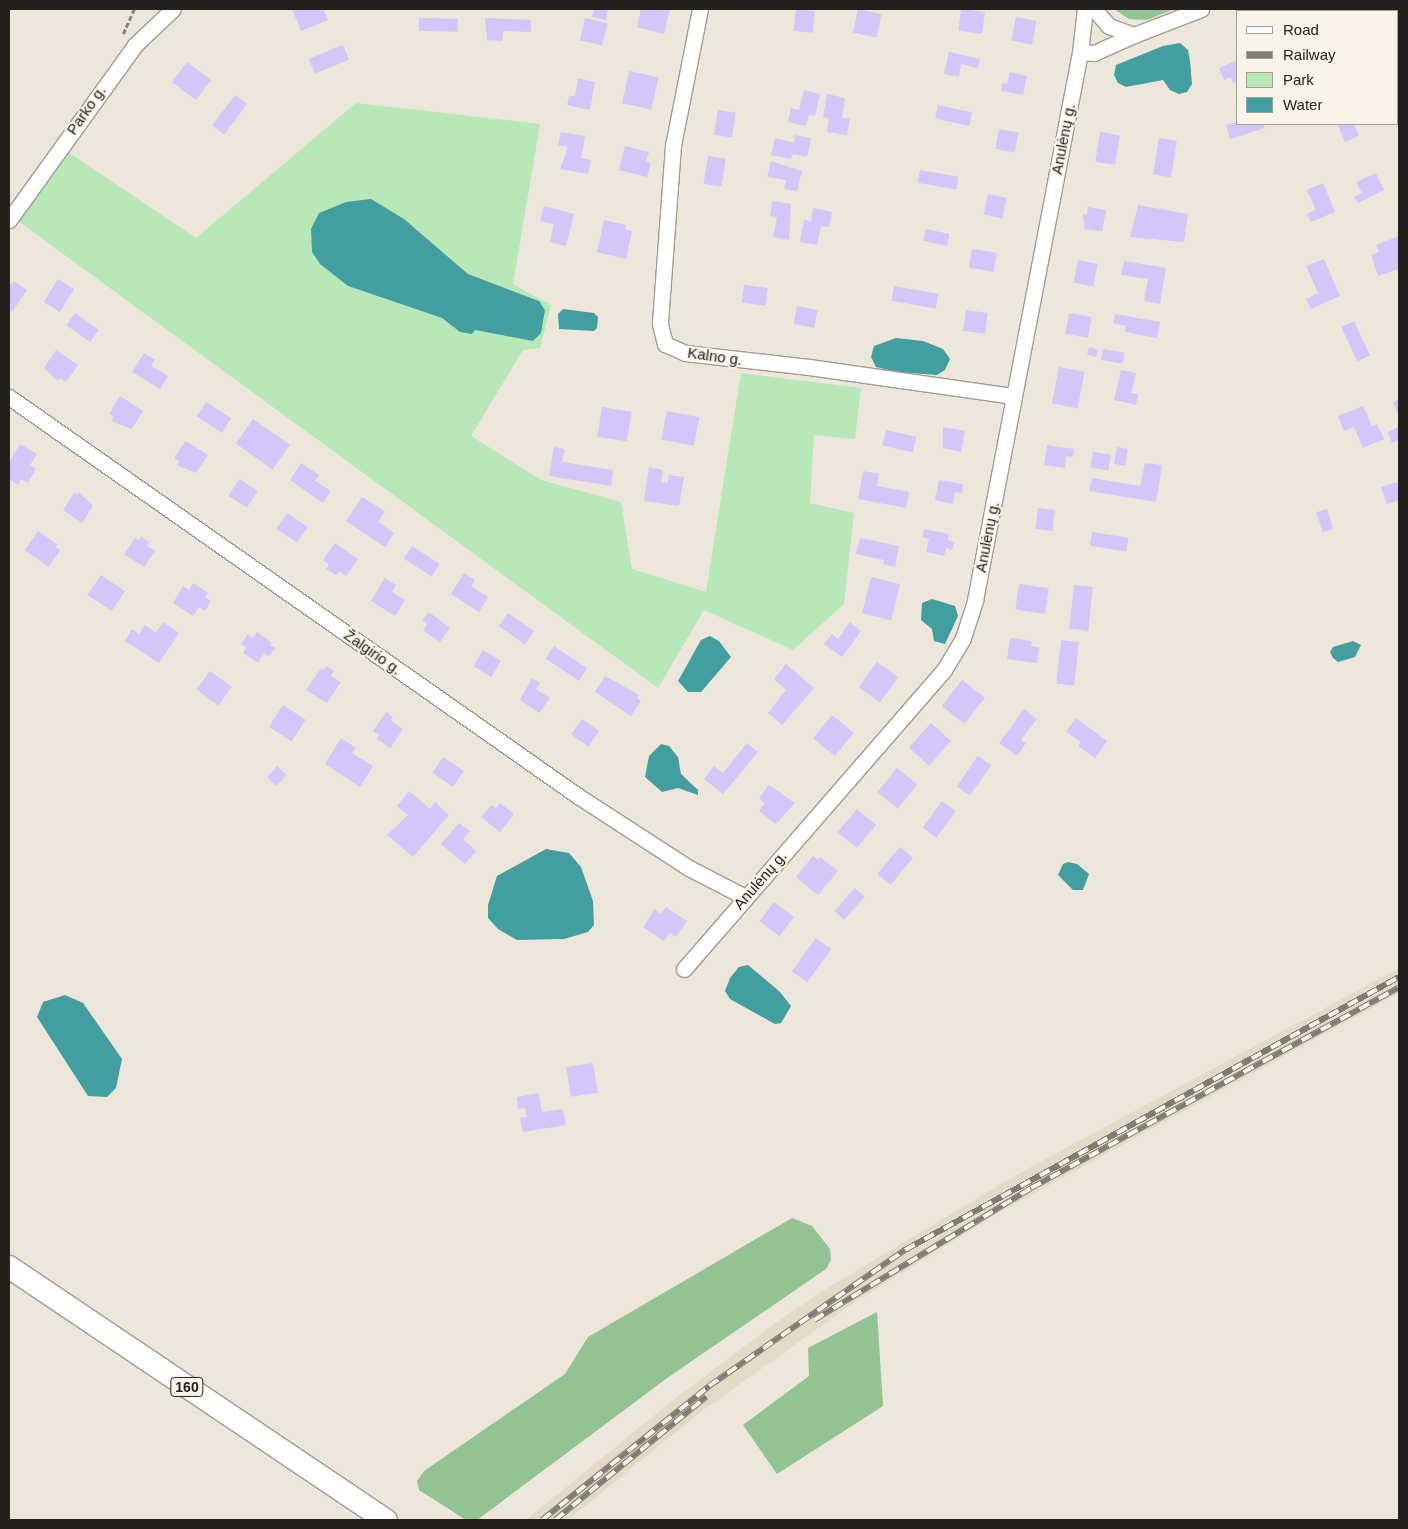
<!DOCTYPE html>
<meta charset="utf-8">
<style>
body{margin:0}
#map{position:relative;width:1408px;height:1529px;overflow:hidden;background:#ede6db;font-family:Arial,sans-serif}
div>[style]{position:absolute}
.built>*{inset:0;background:#e5dac8}
.green>*{inset:0;background:#b9e8b8}
.forest>*{inset:0;background:#93c392}
.water>*{inset:0;background:#439f9f}
.building>*{inset:0;background:#d3c6f8;transform-origin:0 0}
.path>*{height:2.5px;margin-top:-1.25px;transform-origin:0;background:repeating-linear-gradient(90deg,#8a857e 0 5px,transparent 0 7.5px)}
.roads{filter:drop-shadow(1px 0 #a29b91) drop-shadow(-1px 0 #a29b91) drop-shadow(0 1px #a29b91) drop-shadow(0 -1px #a29b91)}
.street>*{height:15px;margin:-7.5px;padding:0 7.5px;transform-origin:7.5px;border-radius:7.5px;background:#fff}
.primary>*{height:22px;margin:-11px;padding:0 11px;transform-origin:11px;border-radius:11px;background:#fff}
.rail>*{height:5.5px;margin-top:-2.75px;transform-origin:0;background:repeating-linear-gradient(90deg,#faf3e8 0 11px,#807b74 0 22px);box-sizing:border-box;border-block:1px solid #807b74}
span{translate:-50% -50%;white-space:nowrap;text-align:center;line-height:1.15;-webkit-text-stroke:4px #faf3e8;paint-order:stroke}
.shield-label span{padding:1px 4px;background:#faf3e8;border:1px solid;border-radius:4px;-webkit-text-stroke-width:0}
.shield-label{font-size:14px;color:#24211d;font-weight:700}
.street-label{font-size:15px;color:#24211d}
.frame{position:absolute;inset:0;border:10px solid #24211d;pointer-events:none}
.legend{position:absolute;left:1236px;top:10px;width:162px;height:115px;box-sizing:border-box;background:#faf3e8;border:1px solid #a49f97;margin:0;padding:6px 9px;list-style:none;font-size:15px;color:#24211d}
.legend li{display:flex;align-items:center;gap:10px;height:25px}
.legend b{width:25px;border:1px solid #a49f97}
</style>
<div id="map">
<div class="built">
<i style="clip-path:polygon(1399px 968px,1399px 993px,1000px 1212px,855px 1302px,698px 1414px,568px 1520px,526px 1520px,673px 1400px,771px 1326px,824px 1290px,1018px 1174px)"></i>
</div>
<div class="green">
<i style="clip-path:polygon(evenodd,356px 103px,540px 124px,513px 284px,551px 305px,540px 348px,523px 350px,471px 436px,541px 480px,621px 502px,632px 569px,706px 592px,741px 373px,861px 388px,855px 439px,814px 435px,810px 503px,854px 513px,844px 604px,793px 650px,704px 610px,658px 688px,18px 221px,68px 152px,196px 238px,356px 103px,404px 219px,468px 274px,539px 301px,533px 341px,475px 330px,460px 332px,442px 318px,348px 286px,404px 219px)"></i>
</div>
<div class="forest">
<i style="clip-path:polygon(1114px 9px,1174px 9px,1147px 20px,1129px 19px)"></i>
<i style="clip-path:polygon(792px 1218px,812px 1226px,830px 1249px,831px 1260px,826px 1269px,670px 1376px,477px 1520px,466px 1520px,419px 1490px,417px 1481px,424px 1471px,565px 1374px,588px 1337px)"></i>
<i style="clip-path:polygon(877px 1312px,883px 1406px,777px 1474px,743px 1425px,809px 1376px,808px 1348px)"></i>
</div>
<div class="water">
<i style="clip-path:polygon(1180px 43px,1188px 50px,1190px 61px,1192px 84px,1187px 92px,1179px 94px,1170px 90px,1163px 80px,1126px 87px,1118px 83px,1114px 75px,1116px 65px,1163px 46px)"></i>
<i style="clip-path:polygon(371px 199px,404px 219px,468px 274px,539px 301px,545px 310px,541px 333px,533px 341px,475px 330px,472px 334px,460px 332px,442px 318px,348px 286px,320px 264px,312px 252px,311px 229px,319px 213px,346px 202px)"></i>
<i style="clip-path:polygon(563px 309px,594px 313px,598px 317px,597px 328px,594px 331px,559px 329px,558px 314px)"></i>
<i style="clip-path:polygon(896px 338px,923px 341px,943px 349px,950px 359px,945px 370px,937px 375px,896px 372px,876px 367px,871px 357px,874px 346px)"></i>
<i style="clip-path:polygon(932px 599px,955px 606px,958px 616px,945px 644px,934px 641px,932px 629px,921px 620px,922px 603px)"></i>
<i style="clip-path:polygon(710px 636px,719px 641px,731px 657px,701px 692px,688px 692px,678px 681px,701px 640px)"></i>
<i style="clip-path:polygon(1353px 641px,1361px 645px,1355px 657px,1338px 662px,1333px 658px,1330px 652px,1333px 647px)"></i>
<i style="clip-path:polygon(661px 744px,669px 746px,678px 757px,681px 774px,698px 790px,698px 795px,678px 788px,662px 792px,645px 777px,649px 756px)"></i>
<i style="clip-path:polygon(546px 849px,569px 853px,581px 867px,593px 901px,594px 925px,588px 932px,564px 939px,517px 940px,498px 929px,488px 918px,488px 905px,497px 876px)"></i>
<i style="clip-path:polygon(1068px 862px,1077px 864px,1089px 874px,1083px 890px,1073px 890px,1058px 875px,1063px 864px)"></i>
<i style="clip-path:polygon(748px 965px,780px 992px,791px 1006px,781px 1023px,775px 1024px,730px 999px,725px 991px,730px 978px,739px 967px)"></i>
<i style="clip-path:polygon(65px 995px,83px 1003px,122px 1059px,116px 1088px,107px 1097px,88px 1096px,37px 1017px,43px 1002px)"></i>
</div>
<div class="building">
<i style="clip-path:polygon(292px 9px,323px 9px,328px 20px,301px 31px)"></i>
<i style="clip-path:polygon(594px 9px,608px 9px,606px 20px,592px 17px)"></i>
<i style="clip-path:polygon(641px 9px,670px 9px,664px 34px,637px 27px)"></i>
<i style="left:796px;top:9px;width:19px;height:22px;rotate:6deg"></i>
<i style="left:858px;top:9px;width:24px;height:24px;rotate:12deg"></i>
<i style="left:961px;top:9px;width:24px;height:22px;rotate:7deg"></i>
<i style="left:1332px;top:9px;width:23px;height:2px"></i>
<i style="left:1016px;top:17px;width:21px;height:24px;rotate:11deg"></i>
<i style="left:419px;top:18px;width:39px;height:13px;rotate:1deg"></i>
<i style="clip-path:polygon(485px 18px,531px 20px,531px 32px,503px 31px,502px 41px,487px 40px)"></i>
<i style="left:585px;top:18px;width:23px;height:23px;rotate:13deg"></i>
<i style="left:343px;top:45px;width:16px;height:37px;rotate:68deg"></i>
<i style="clip-path:polygon(949px 52px,980px 59px,978px 68px,961px 64px,959px 77px,944px 74px)"></i>
<i style="clip-path:polygon(1237px 60px,1237px 81px,1233px 83px,1231px 77px,1224px 80px,1219px 68px)"></i>
<i style="left:187px;top:62px;width:30px;height:25px;rotate:37deg"></i>
<i style="left:629px;top:71px;width:30px;height:33px;rotate:12deg"></i>
<i style="clip-path:polygon(1010px 72px,1027px 76px,1023px 95px,1001px 91px,1002px 83px,1007px 84px)"></i>
<i style="clip-path:polygon(578px 78px,595px 82px,590px 110px,567px 105px,569px 96px,575px 96px)"></i>
<i style="clip-path:polygon(804px 90px,820px 94px,815px 116px,809px 115px,806px 126px,788px 122px,791px 108px,799px 110px)"></i>
<i style="clip-path:polygon(827px 94px,845px 98px,842px 118px,850px 119px,847px 135px,827px 132px,829px 118px,823px 117px)"></i>
<i style="left:235px;top:95px;width:15px;height:38px;rotate:37deg"></i>
<i style="left:1399px;top:96px;width:23px;height:2px;rotate:90deg"></i>
<i style="left:938px;top:105px;width:35px;height:14px;rotate:12deg"></i>
<i style="left:718px;top:110px;width:18px;height:25px;rotate:9deg"></i>
<i style="clip-path:polygon(1237px 122px,1263px 124px,1265px 128px,1230px 139px,1226px 125px)"></i>
<i style="clip-path:polygon(1337px 124px,1354px 124px,1359px 136px,1345px 142px)"></i>
<i style="left:999px;top:129px;width:20px;height:20px;rotate:11deg"></i>
<i style="clip-path:polygon(561px 132px,585px 136px,581px 158px,591px 160px,588px 174px,560px 169px,568px 147px,558px 145px)"></i>
<i style="left:1100px;top:132px;width:20px;height:30px;rotate:9deg"></i>
<i style="clip-path:polygon(795px 135px,811px 138px,807px 157px,793px 154px,791px 159px,771px 155px,775px 138px,794px 143px)"></i>
<i style="left:1159px;top:138px;width:18px;height:37px;rotate:9deg"></i>
<i style="clip-path:polygon(625px 146px,649px 152px,646px 161px,651px 163px,647px 177px,619px 170px)"></i>
<i style="left:708px;top:156px;width:18px;height:28px;rotate:9deg"></i>
<i style="clip-path:polygon(771px 161px,802px 171px,797px 191px,784px 189px,786px 180px,767px 177px)"></i>
<i style="left:920px;top:170px;width:39px;height:13px;rotate:10deg"></i>
<i style="clip-path:polygon(1376px 173px,1384px 190px,1358px 203px,1354px 197px,1362px 193px,1356px 182px)"></i>
<i style="clip-path:polygon(1323px 183px,1335px 212px,1311px 222px,1307px 214px,1316px 210px,1307px 190px)"></i>
<i style="left:988px;top:194px;width:19px;height:21px;rotate:12deg"></i>
<i style="clip-path:polygon(772px 201px,791px 204px,789px 240px,773px 237px,777px 217px,770px 216px)"></i>
<i style="clip-path:polygon(1138px 205px,1188px 214px,1184px 242px,1130px 237px)"></i>
<i style="clip-path:polygon(544px 206px,574px 214px,566px 246px,550px 242px,554px 224px,540px 221px)"></i>
<i style="clip-path:polygon(1088px 207px,1106px 210px,1102px 231px,1085px 229px,1083px 214px,1087px 215px)"></i>
<i style="clip-path:polygon(813px 208px,832px 212px,829px 227px,821px 226px,817px 245px,800px 242px,804px 220px,811px 221px)"></i>
<i style="clip-path:polygon(604px 220px,626px 225px,626px 229px,632px 231px,626px 259px,597px 252px)"></i>
<i style="left:926px;top:229px;width:24px;height:12px;rotate:12deg"></i>
<i style="clip-path:polygon(1399px 236px,1399px 269px,1378px 276px,1371px 255px,1379px 252px,1376px 245px)"></i>
<i style="left:972px;top:249px;width:25px;height:19px;rotate:9deg"></i>
<i style="clip-path:polygon(1324px 259px,1340px 296px,1311px 309px,1306px 299px,1318px 293px,1306px 266px)"></i>
<i style="left:1078px;top:260px;width:20px;height:23px;rotate:11deg"></i>
<i style="clip-path:polygon(1124px 261px,1166px 268px,1160px 304px,1144px 301px,1148px 279px,1121px 275px)"></i>
<i style="left:58px;top:279px;width:19px;height:27px;rotate:32deg"></i>
<i style="clip-path:polygon(14px 281px,27px 290px,12px 312px,9px 309px,9px 286px)"></i>
<i style="left:744px;top:285px;width:24px;height:18px;rotate:7deg"></i>
<i style="left:894px;top:286px;width:45px;height:15px;rotate:10deg"></i>
<i style="left:797px;top:306px;width:21px;height:18px;rotate:11deg"></i>
<i style="left:966px;top:310px;width:22px;height:21px;rotate:8deg"></i>
<i style="left:75px;top:313px;width:29px;height:15px;rotate:35deg"></i>
<i style="left:1069px;top:313px;width:23px;height:21px;rotate:10deg"></i>
<i style="clip-path:polygon(1115px 314px,1160px 322px,1157px 338px,1125px 332px,1126px 326px,1113px 323px)"></i>
<i style="left:1354px;top:321px;width:38px;height:14px;rotate:65deg"></i>
<i style="left:1089px;top:347px;width:9px;height:8px;rotate:13deg"></i>
<i style="left:1103px;top:349px;width:22px;height:11px;rotate:10deg"></i>
<i style="clip-path:polygon(56px 350px,78px 365px,66px 382px,60px 378px,58px 381px,44px 368px)"></i>
<i style="clip-path:polygon(144px 353px,155px 360px,151px 366px,168px 376px,160px 389px,132px 372px)"></i>
<i style="left:1059px;top:367px;width:26px;height:37px;rotate:11deg"></i>
<i style="clip-path:polygon(1121px 370px,1136px 373px,1131px 393px,1138px 394px,1136px 405px,1114px 400px)"></i>
<i style="clip-path:polygon(120px 396px,143px 411px,132px 429px,111px 421px,114px 417px,109px 414px)"></i>
<i style="clip-path:polygon(1399px 399px,1399px 417px,1393px 402px)"></i>
<i style="left:206px;top:402px;width:30px;height:17px;rotate:33deg"></i>
<i style="clip-path:polygon(1363px 406px,1372px 426px,1377px 424px,1384px 439px,1363px 448px,1354px 427px,1344px 431px,1338px 416px)"></i>
<i style="left:602px;top:407px;width:30px;height:30px;rotate:9deg"></i>
<i style="left:667px;top:411px;width:33px;height:29px;rotate:11deg"></i>
<i style="left:253px;top:419px;width:45px;height:30px;rotate:35deg"></i>
<i style="clip-path:polygon(943px 427px,965px 431px,961px 452px,943px 448px)"></i>
<i style="clip-path:polygon(1398px 427px,1399px 440px,1392px 443px,1388px 432px)"></i>
<i style="left:886px;top:430px;width:31px;height:16px;rotate:13deg"></i>
<i style="clip-path:polygon(186px 441px,208px 455px,196px 473px,177px 465px,180px 462px,174px 458px)"></i>
<i style="clip-path:polygon(20px 444px,37px 454px,30px 465px,36px 469px,28px 483px,21px 479px,18px 485px,9px 479px,9px 463px)"></i>
<i style="clip-path:polygon(1047px 445px,1074px 449px,1073px 457px,1066px 456px,1065px 468px,1044px 465px)"></i>
<i style="clip-path:polygon(554px 447px,565px 449px,562px 462px,613px 470px,611px 486px,549px 476px)"></i>
<i style="left:1117px;top:447px;width:11px;height:17px;rotate:10deg"></i>
<i style="left:1093px;top:452px;width:18px;height:16px;rotate:9deg"></i>
<i style="clip-path:polygon(301px 463px,319px 475px,315px 481px,331px 491px,323px 503px,290px 480px)"></i>
<i style="clip-path:polygon(1145px 463px,1162px 465px,1156px 502px,1089px 491px,1092px 478px,1140px 486px)"></i>
<i style="clip-path:polygon(649px 467px,663px 470px,661px 482px,668px 483px,669px 475px,684px 477px,679px 506px,644px 501px)"></i>
<i style="clip-path:polygon(863px 471px,879px 474px,877px 486px,909px 492px,906px 508px,858px 499px)"></i>
<i style="left:239px;top:479px;width:22px;height:20px;rotate:32deg"></i>
<i style="clip-path:polygon(939px 480px,963px 484px,962px 493px,955px 492px,953px 504px,935px 500px)"></i>
<i style="clip-path:polygon(1397px 482px,1399px 500px,1387px 504px,1381px 487px)"></i>
<i style="clip-path:polygon(79px 492px,93px 506px,82px 523px,63px 510px,74px 493px,77px 495px)"></i>
<i style="clip-path:polygon(362px 497px,385px 511px,378px 522px,394px 533px,385px 547px,346px 521px)"></i>
<i style="left:1038px;top:508px;width:17px;height:21px;rotate:7deg"></i>
<i style="left:1327px;top:509px;width:21px;height:11px;rotate:73deg"></i>
<i style="left:287px;top:513px;width:25px;height:19px;rotate:34deg"></i>
<i style="clip-path:polygon(924px 529px,949px 534px,948px 540px,954px 542px,952px 550px,946px 548px,944px 556px,926px 552px,929px 539px,922px 537px)"></i>
<i style="clip-path:polygon(38px 531px,57px 544px,55px 547px,60px 550px,49px 567px,25px 550px)"></i>
<i style="left:1092px;top:532px;width:37px;height:14px;rotate:9deg"></i>
<i style="clip-path:polygon(141px 537px,149px 542px,147px 546px,155px 551px,144px 567px,124px 554px,135px 538px,139px 540px)"></i>
<i style="clip-path:polygon(860px 538px,899px 546px,895px 567px,883px 564px,884px 560px,856px 554px)"></i>
<i style="clip-path:polygon(335px 543px,358px 559px,346px 576px,339px 571px,336px 575px,326px 569px,329px 564px,323px 560px)"></i>
<i style="left:412px;top:546px;width:33px;height:15px;rotate:33deg"></i>
<i style="clip-path:polygon(464px 573px,475px 580px,471px 586px,488px 597px,479px 612px,451px 594px)"></i>
<i style="left:101px;top:575px;width:29px;height:24px;rotate:34deg"></i>
<i style="left:871px;top:577px;width:30px;height:37px;rotate:14deg"></i>
<i style="clip-path:polygon(385px 578px,396px 585px,392px 592px,405px 600px,395px 616px,371px 601px)"></i>
<i style="clip-path:polygon(193px 583px,208px 593px,205px 597px,211px 601px,205px 611px,199px 607px,193px 616px,173px 603px,183px 586px,189px 590px)"></i>
<i style="left:1019px;top:584px;width:30px;height:26px;rotate:8deg"></i>
<i style="left:1074px;top:585px;width:19px;height:44px;rotate:6deg"></i>
<i style="clip-path:polygon(429px 612px,450px 628px,440px 642px,423px 630px,427px 624px,422px 620px)"></i>
<i style="left:508px;top:613px;width:32px;height:16px;rotate:35deg"></i>
<i style="clip-path:polygon(163px 622px,179px 633px,159px 663px,125px 641px,132px 629px,139px 634px,145px 625px,156px 633px)"></i>
<i style="clip-path:polygon(850px 622px,861px 631px,842px 657px,824px 644px,832px 634px,838px 639px)"></i>
<i style="clip-path:polygon(257px 632px,272px 643px,270px 645px,275px 648px,269px 656px,264px 653px,258px 663px,243px 653px,246px 647px,241px 644px,248px 634px,253px 638px)"></i>
<i style="clip-path:polygon(1010px 638px,1032px 641px,1031px 646px,1039px 647px,1037px 663px,1007px 659px)"></i>
<i style="left:1061px;top:640px;width:18px;height:44px;rotate:6deg"></i>
<i style="left:554px;top:646px;width:40px;height:15px;rotate:34deg"></i>
<i style="left:483px;top:650px;width:21px;height:19px;rotate:31deg"></i>
<i style="left:877px;top:662px;width:26px;height:31px;rotate:36deg"></i>
<i style="clip-path:polygon(786px 664px,814px 688px,782px 725px,768px 713px,786px 690px,774px 679px)"></i>
<i style="clip-path:polygon(326px 666px,334px 671px,331px 676px,341px 682px,327px 703px,306px 690px,321px 668px,324px 670px)"></i>
<i style="left:210px;top:671px;width:27px;height:23px;rotate:36deg"></i>
<i style="clip-path:polygon(605px 676px,639px 695px,637px 698px,641px 701px,631px 716px,595px 692px)"></i>
<i style="clip-path:polygon(532px 678px,540px 683px,536px 689px,550px 698px,539px 713px,520px 700px)"></i>
<i style="left:962px;top:680px;width:29px;height:33px;rotate:38deg"></i>
<i style="left:283px;top:705px;width:27px;height:26px;rotate:33deg"></i>
<i style="clip-path:polygon(1024px 709px,1037px 719px,1021px 740px,1026px 743px,1017px 756px,999px 743px)"></i>
<i style="clip-path:polygon(386px 712px,393px 717px,391px 721px,403px 729px,390px 748px,377px 739px,379px 735px,373px 731px)"></i>
<i style="left:832px;top:715px;width:28px;height:30px;rotate:39deg"></i>
<i style="clip-path:polygon(1076px 718px,1107px 741px,1095px 758px,1078px 746px,1081px 742px,1066px 732px)"></i>
<i style="left:582px;top:719px;width:21px;height:19px;rotate:35deg"></i>
<i style="left:931px;top:723px;width:27px;height:33px;rotate:42deg"></i>
<i style="clip-path:polygon(341px 738px,356px 748px,352px 753px,373px 766px,360px 787px,325px 764px)"></i>
<i style="clip-path:polygon(747px 743px,758px 752px,723px 794px,704px 779px,714px 766px,723px 773px)"></i>
<i style="left:978px;top:756px;width:16px;height:37px;rotate:35deg"></i>
<i style="left:443px;top:757px;width:25px;height:19px;rotate:34deg"></i>
<i style="left:277px;top:766px;width:13px;height:15px;rotate:42deg"></i>
<i style="left:897px;top:768px;width:26px;height:31px;rotate:39deg"></i>
<i style="clip-path:polygon(769px 785px,795px 803px,776px 824px,759px 811px,765px 803px,759px 798px)"></i>
<i style="clip-path:polygon(409px 791px,430px 809px,435px 802px,449px 815px,413px 857px,387px 835px,408px 815px,397px 806px)"></i>
<i style="left:942px;top:801px;width:17px;height:33px;rotate:36deg"></i>
<i style="clip-path:polygon(500px 803px,514px 814px,500px 832px,481px 817px,491px 805px,496px 808px)"></i>
<i style="left:857px;top:809px;width:25px;height:30px;rotate:40deg"></i>
<i style="clip-path:polygon(459px 823px,470px 831px,463px 839px,476px 851px,465px 864px,441px 844px)"></i>
<i style="left:900px;top:847px;width:17px;height:35px;rotate:40deg"></i>
<i style="clip-path:polygon(813px 856px,818px 860px,820px 857px,838px 871px,818px 895px,796px 877px)"></i>
<i style="left:855px;top:888px;width:13px;height:31px;rotate:42deg"></i>
<i style="left:774px;top:902px;width:25px;height:24px;rotate:37deg"></i>
<i style="clip-path:polygon(666px 907px,687px 921px,676px 937px,670px 933px,664px 941px,643px 927px,655px 909px,661px 914px)"></i>
<i style="left:816px;top:938px;width:19px;height:41px;rotate:36deg"></i>
<i style="left:593px;top:1063px;width:30px;height:27px;rotate:81deg"></i>
<i style="clip-path:polygon(539px 1093px,542px 1112px,563px 1109px,566px 1125px,523px 1132px,520px 1118px,527px 1117px,525px 1108px,518px 1109px,517px 1097px)"></i>
</div>
<div class="path">
<i style="left:123px;top:34px;width:27px;rotate:-66deg"></i>
</div>
<div class="roads">
<div class="street">
<i style="left:700px;top:9px;width:139px;rotate:101.2deg"></i>
<i style="left:673px;top:145px;width:179px;rotate:94.2deg"></i>
<i style="left:660px;top:324px;width:21px;rotate:76deg"></i>
<i style="left:665px;top:344px;width:22px;rotate:24deg"></i>
<i style="left:685px;top:353px;width:125px;rotate:6.4deg"></i>
<i style="left:809px;top:367px;width:207px;rotate:8.1deg"></i>
<i style="left:1094px;top:9px;width:23px;rotate:49deg"></i>
<i style="left:1109px;top:26px;width:27px;rotate:20deg"></i>
<i style="left:1134px;top:35px;width:72px;rotate:-21.2deg"></i>
<i style="left:1080px;top:52px;width:14px;rotate:4deg"></i>
<i style="left:1094px;top:53px;width:44px;rotate:-24.2deg"></i>
<i style="left:9px;top:220px;width:216px;rotate:-54.2deg"></i>
<i style="left:135px;top:45px;width:52px;rotate:-43.5deg"></i>
<i style="left:9px;top:397px;width:695px;rotate:35.04deg"></i>
<i style="left:578px;top:796px;width:132px;rotate:33deg"></i>
<i style="left:689px;top:868px;width:63px;rotate:27.4deg"></i>
<i style="left:684px;top:969px;width:396px;rotate:-49deg"></i>
<i style="left:944px;top:670px;width:37px;rotate:-59deg"></i>
<i style="left:963px;top:638px;width:40px;rotate:-72deg"></i>
<i style="left:975px;top:600px;width:558px;rotate:-79.15deg"></i>
<i style="left:1080px;top:52px;width:43px;rotate:-83.4deg"></i>
</div>
<div class="primary">
<i style="left:9px;top:1267px;width:454px;rotate:33.9deg"></i>
</div>
</div>
<div class="rail">
<i style="left:814px;top:1320px;width:254px;rotate:-31.3deg"></i>
<i style="left:1031px;top:1188px;width:419px;rotate:-28.6deg"></i>
<i style="left:542px;top:1520px;width:214px;rotate:-38.7deg"></i>
<i style="left:709px;top:1386px;width:239px;rotate:-34.8deg"></i>
<i style="left:905px;top:1250px;width:564px;rotate:-28.93deg"></i>
<i style="left:555px;top:1520px;width:195px;rotate:-39.2deg"></i>
</div>
<div class="shield-label">
<span style="left:187px;top:1387px">160</span>
</div>
<div class="street-label">
<span style="left:86px;top:110px;rotate:-55deg">Parko g.</span>
<span style="left:1063px;top:139px;rotate:-79deg">Anulėnų g.</span>
<span style="left:715px;top:356px;rotate:8deg">Kalno g.</span>
<span style="left:987px;top:537px;rotate:-79deg">Anulėnų g.</span>
<span style="left:373px;top:652px;rotate:35deg">Žalgirio g.</span>
<span style="left:760px;top:880px;rotate:-49deg">Anulėnų g.</span>
</div>
<div class="frame"></div>
<ul class="legend">
<li><b style="height:6px;background:#fff"></b>Road</li>
<li><b style="height:6px;background:#807b74"></b>Railway</li>
<li><b style="height:14px;background:#b9e8b8"></b>Park</li>
<li><b style="height:14px;background:#439f9f"></b>Water</li>
</ul>
</div>
